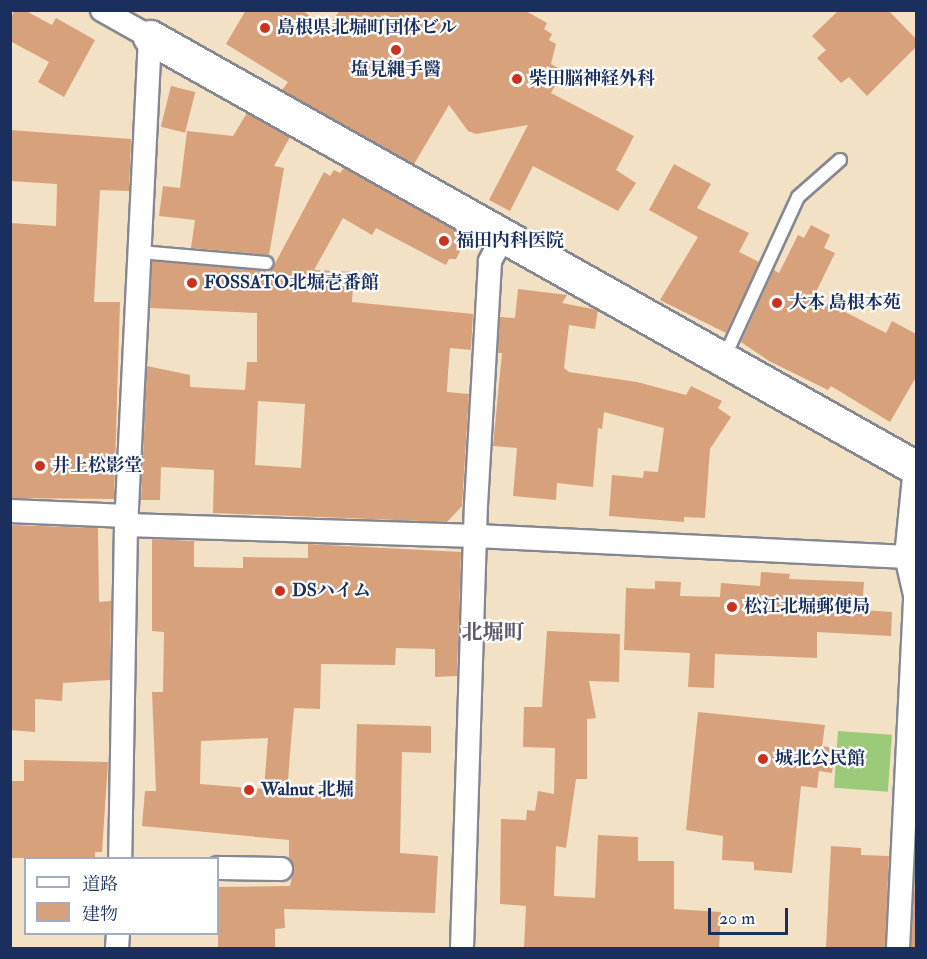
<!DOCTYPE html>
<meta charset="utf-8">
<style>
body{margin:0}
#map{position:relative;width:927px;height:959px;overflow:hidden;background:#f2e1c4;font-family:"IM FELL Double Pica","Noto Serif JP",serif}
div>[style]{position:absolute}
.green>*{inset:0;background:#9bca78;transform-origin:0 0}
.building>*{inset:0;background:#d7a27b;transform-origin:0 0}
.roads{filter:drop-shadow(2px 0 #868891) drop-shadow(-2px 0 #868891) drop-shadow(0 2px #868891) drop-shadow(0 -2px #868891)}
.lane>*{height:12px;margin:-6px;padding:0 6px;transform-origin:6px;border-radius:6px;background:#fff}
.street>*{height:22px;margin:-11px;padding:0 11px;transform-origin:11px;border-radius:11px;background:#fff}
.secondary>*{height:33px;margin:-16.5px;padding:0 16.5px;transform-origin:16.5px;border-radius:16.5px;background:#fff}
.dots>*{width:16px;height:16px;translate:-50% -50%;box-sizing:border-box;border:3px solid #fff;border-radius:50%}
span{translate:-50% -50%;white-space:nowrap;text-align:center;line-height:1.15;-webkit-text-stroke:4.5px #fff;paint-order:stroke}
.poi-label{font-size:18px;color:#1b2f5e;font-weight:700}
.left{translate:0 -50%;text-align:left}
.quarter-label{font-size:21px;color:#5d5768;font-weight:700}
.frame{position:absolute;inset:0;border:12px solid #1b2f5e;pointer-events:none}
.legend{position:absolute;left:24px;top:857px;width:195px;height:78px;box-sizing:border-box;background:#fff;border:2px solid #a4acbf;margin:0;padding:8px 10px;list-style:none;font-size:18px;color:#1b2f5e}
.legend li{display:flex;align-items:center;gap:12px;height:30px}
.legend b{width:30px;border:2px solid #a4acbf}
.scale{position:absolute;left:708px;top:908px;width:80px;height:27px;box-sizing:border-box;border:3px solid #1b2f5e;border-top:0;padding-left:8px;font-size:18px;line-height:21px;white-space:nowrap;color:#1b2f5e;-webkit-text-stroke:4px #fff;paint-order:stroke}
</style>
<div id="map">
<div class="green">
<i style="left:838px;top:731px;width:54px;height:57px;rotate:4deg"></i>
</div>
<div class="building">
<i style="clip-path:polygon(15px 10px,24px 10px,52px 25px,56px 18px,95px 40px,64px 97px,38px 82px,49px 62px,10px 41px,10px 19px)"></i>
<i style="clip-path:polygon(246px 10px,301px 10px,328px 27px,340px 10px,524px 10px,547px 23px,544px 29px,552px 34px,549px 40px,556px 44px,551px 64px,563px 71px,551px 93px,634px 136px,616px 170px,636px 183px,618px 211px,533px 166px,510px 211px,489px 200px,528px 125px,476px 134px,468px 131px,449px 105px,414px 164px,282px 90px,288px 82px,226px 44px)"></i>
<i style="clip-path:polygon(839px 10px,888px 10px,916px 39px,916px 47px,867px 96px,849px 77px,841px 83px,817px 58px,826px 50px,812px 36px)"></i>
<i style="left:171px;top:86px;width:25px;height:42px;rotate:14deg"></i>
<i style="clip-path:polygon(247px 113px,290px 137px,274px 166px,284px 168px,269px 255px,191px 248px,195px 220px,159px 216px,163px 186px,180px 188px,187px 131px,233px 136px)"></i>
<i style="clip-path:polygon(10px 130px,131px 139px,129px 191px,100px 190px,94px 302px,120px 302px,114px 499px,10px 498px,10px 223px,56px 226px,57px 184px,10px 181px)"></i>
<i style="clip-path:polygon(674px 164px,711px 184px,697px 208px,749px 233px,739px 252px,759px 262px,726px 333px,660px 300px,698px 237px,649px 210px)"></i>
<i style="clip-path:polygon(evenodd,344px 168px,467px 237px,456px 259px,449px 259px,446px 265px,376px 228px,372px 235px,343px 218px,314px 270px,354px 272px,352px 302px,473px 314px,471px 350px,450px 348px,448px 373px,447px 392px,469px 394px,462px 506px,447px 522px,213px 513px,214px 470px,161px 467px,160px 500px,141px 500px,147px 366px,190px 375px,190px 387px,245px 390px,247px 362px,257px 362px,257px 313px,150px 308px,152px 261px,266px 271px,264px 284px,324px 172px,330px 176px,334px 170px,340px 173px,344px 168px,258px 401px,305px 404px,301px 468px,255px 465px,258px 401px)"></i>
<i style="clip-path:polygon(811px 225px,830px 235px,824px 248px,835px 253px,814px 296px,886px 333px,892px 321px,916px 334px,916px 377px,890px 422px,831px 386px,828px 390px,769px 361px,741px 342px,774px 270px,779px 273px,798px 235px,804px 238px)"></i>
<i style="clip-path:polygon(518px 289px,567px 295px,562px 303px,598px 310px,595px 329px,569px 325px,564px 368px,569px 372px,637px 382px,686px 395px,691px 386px,722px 401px,718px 408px,731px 417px,710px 449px,705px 518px,684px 517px,684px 522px,609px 516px,612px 475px,643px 478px,644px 471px,658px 472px,664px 428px,604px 412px,602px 429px,598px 428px,593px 487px,557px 483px,556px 500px,513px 496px,517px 448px,493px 446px,502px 353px,498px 353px,500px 317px,515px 318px)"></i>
<i style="clip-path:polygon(10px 525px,98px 528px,99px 602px,111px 601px,110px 680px,63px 683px,62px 701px,35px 699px,35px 732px,10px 730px)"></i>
<i style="clip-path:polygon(evenodd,152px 539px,194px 541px,194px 567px,243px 568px,243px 557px,308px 558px,308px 544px,461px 552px,457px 676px,435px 677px,435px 649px,396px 648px,395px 665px,321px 664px,320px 709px,294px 708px,291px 741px,287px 794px,355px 796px,357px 724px,431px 726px,431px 753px,402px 752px,400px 853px,438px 856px,435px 913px,284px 909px,285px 928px,275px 929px,275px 948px,218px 948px,218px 887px,290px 886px,294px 869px,289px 859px,289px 840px,142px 826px,145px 791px,156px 791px,152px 692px,163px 692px,164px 632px,152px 631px,152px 539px,268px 738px,264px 789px,200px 784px,201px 741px,268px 738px)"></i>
<i style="clip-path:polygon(761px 572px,790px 574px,789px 579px,864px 582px,862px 610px,892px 612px,891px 636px,817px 632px,817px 658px,715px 654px,714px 688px,688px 687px,690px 653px,624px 650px,626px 588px,655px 589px,655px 581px,681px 582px,680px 596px,720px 597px,721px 583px,760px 586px)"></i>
<i style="clip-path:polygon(547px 631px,620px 634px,619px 682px,589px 681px,596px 718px,587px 719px,587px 779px,576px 779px,566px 848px,556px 846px,554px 896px,595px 898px,598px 835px,638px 837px,638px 861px,674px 861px,674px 909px,721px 912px,719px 948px,524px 948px,526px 906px,500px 904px,501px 819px,526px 820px,527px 810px,535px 811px,538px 791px,554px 794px,555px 748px,523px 747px,524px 707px,542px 707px)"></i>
<i style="clip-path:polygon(698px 712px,825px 725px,822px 746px,835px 748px,832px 773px,819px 771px,817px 788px,801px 786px,792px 873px,754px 870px,754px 862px,722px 860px,723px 836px,686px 830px)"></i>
<i style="clip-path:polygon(24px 760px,108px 762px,102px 852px,95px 852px,95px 858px,10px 858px,10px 781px,24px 781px)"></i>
<i style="clip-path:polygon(831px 846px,861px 848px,861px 855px,889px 856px,885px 948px,826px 948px)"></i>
<i style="clip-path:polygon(916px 858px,916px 948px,911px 948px)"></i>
</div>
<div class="roads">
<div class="lane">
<i style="left:140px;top:252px;width:127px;rotate:5deg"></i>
<i style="left:724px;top:358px;width:177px;rotate:-65.3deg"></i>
<i style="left:798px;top:197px;width:56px;rotate:-41.4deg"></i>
</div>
<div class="street">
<i style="left:102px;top:10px;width:55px;rotate:29.4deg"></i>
<i style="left:150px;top:37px;width:489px;rotate:92.8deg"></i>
<i style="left:126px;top:525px;width:333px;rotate:91deg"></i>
<i style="left:10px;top:511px;width:117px;rotate:2.4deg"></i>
<i style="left:126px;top:525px;width:351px;rotate:1.8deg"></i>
<i style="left:477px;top:536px;width:430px;rotate:2.8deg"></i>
<i style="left:218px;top:868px;width:63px;rotate:0.9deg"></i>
<i style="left:117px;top:948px;width:14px;rotate:-86deg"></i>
<i style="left:462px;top:948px;width:443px;rotate:-88.2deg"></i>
<i style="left:476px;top:505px;width:244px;rotate:-86.7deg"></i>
<i style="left:490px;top:261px;width:30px;rotate:-62deg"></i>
<i style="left:898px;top:948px;width:353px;rotate:-87.2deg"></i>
<i style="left:915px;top:595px;width:39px;rotate:-103deg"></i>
<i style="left:906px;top:557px;width:90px;rotate:-84.3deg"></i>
</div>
<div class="secondary">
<i style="left:150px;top:37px;width:879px;rotate:29.36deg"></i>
</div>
</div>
<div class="dots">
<i style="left:265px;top:28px;background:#c8321e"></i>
<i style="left:396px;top:50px;background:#c8321e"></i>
<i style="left:517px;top:79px;background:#c8321e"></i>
<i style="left:444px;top:241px;background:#c8321e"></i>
<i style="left:192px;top:283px;background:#c8321e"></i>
<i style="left:777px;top:303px;background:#c8321e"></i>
<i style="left:40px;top:466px;background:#c8321e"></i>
<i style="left:280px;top:591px;background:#c8321e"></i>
<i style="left:732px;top:607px;background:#c8321e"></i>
<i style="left:763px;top:759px;background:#c8321e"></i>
<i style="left:249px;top:790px;background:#c8321e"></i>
</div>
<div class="poi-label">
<span class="left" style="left:277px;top:28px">島根県北堀町団体ビル</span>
<span style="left:396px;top:70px">塩見縄手醫</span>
<span class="left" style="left:529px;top:79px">柴田脳神経外科</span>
<span class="left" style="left:456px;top:241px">福田内科医院</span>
<span class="left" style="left:204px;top:283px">FOSSATO北堀壱番館</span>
<span class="left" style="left:789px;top:303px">大本 島根本苑</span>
<span class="left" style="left:52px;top:466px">井上松影堂</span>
<span class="left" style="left:292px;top:591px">DSハイム</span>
<span class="left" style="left:744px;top:607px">松江北堀郵便局</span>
<span class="left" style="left:775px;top:759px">城北公民館</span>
<span class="left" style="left:261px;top:790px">Walnut 北堀</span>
</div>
<div class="quarter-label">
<span style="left:493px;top:633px">北堀町</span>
</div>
<div class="frame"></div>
<ul class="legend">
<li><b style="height:8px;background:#fff"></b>道路</li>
<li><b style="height:16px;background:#d7a27b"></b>建物</li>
</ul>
<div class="scale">20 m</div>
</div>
